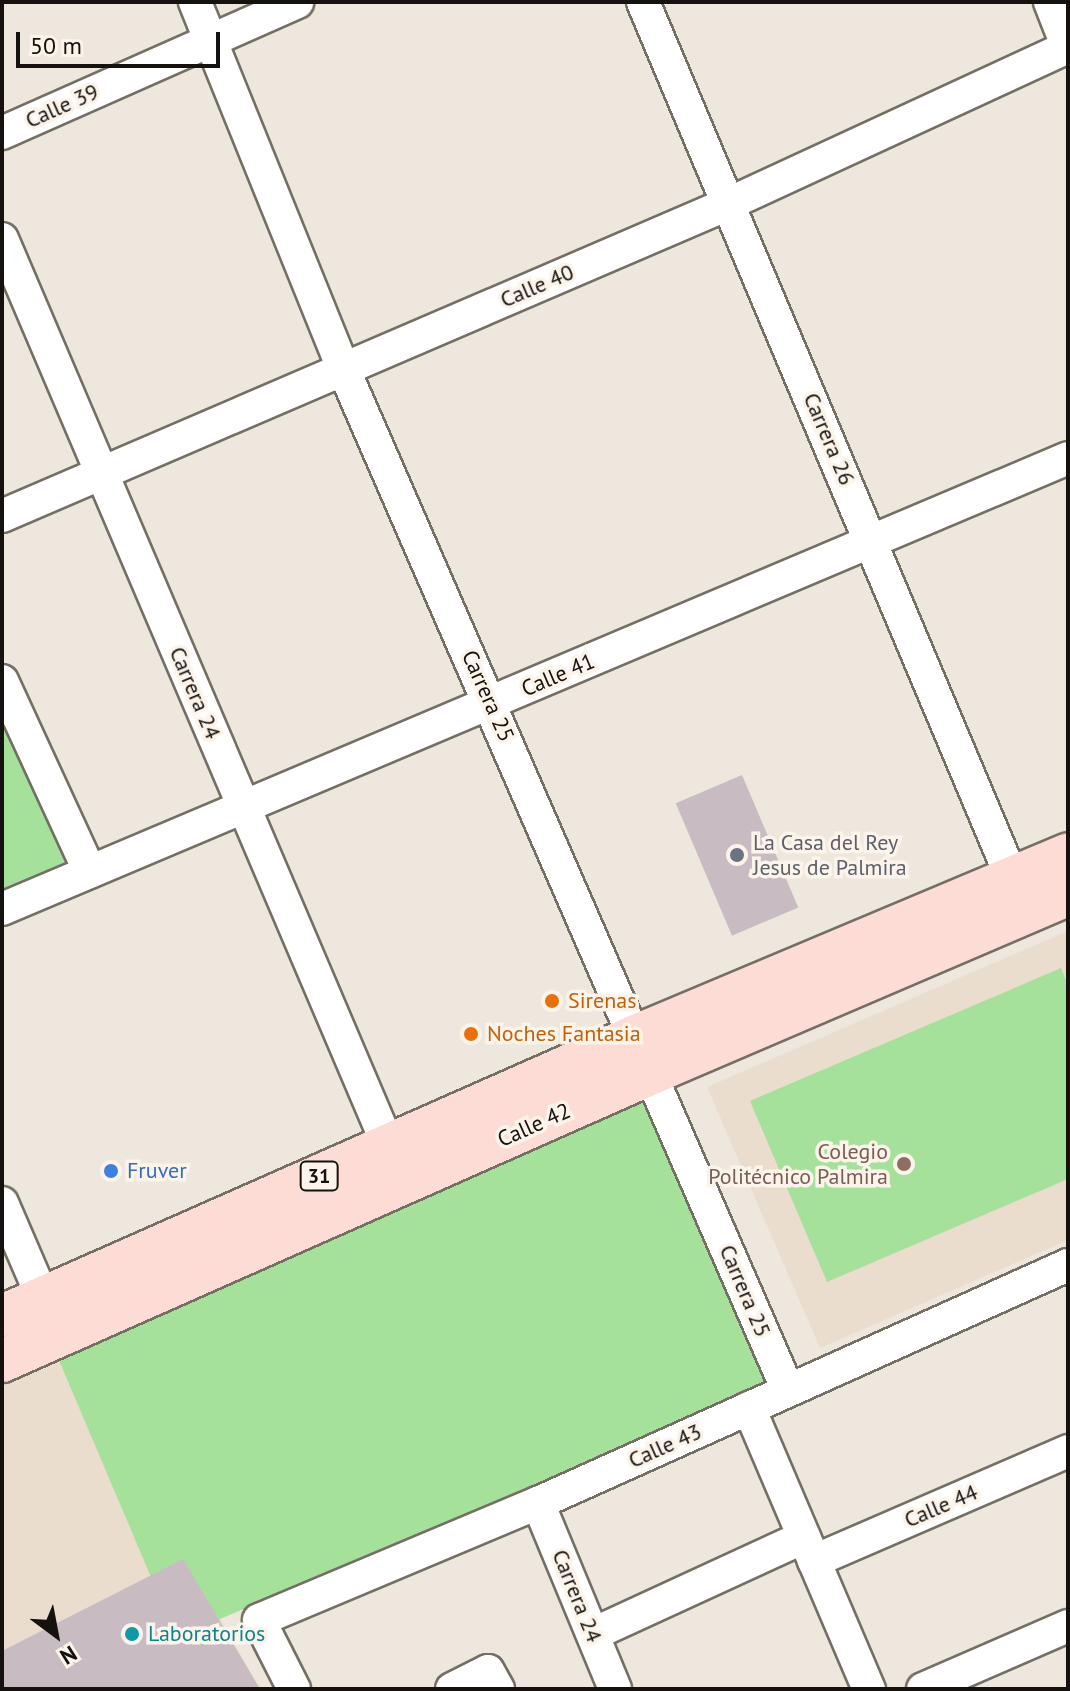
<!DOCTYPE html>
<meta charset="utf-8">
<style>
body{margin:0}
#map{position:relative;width:1070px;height:1691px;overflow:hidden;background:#eee7dd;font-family:"PT Sans",sans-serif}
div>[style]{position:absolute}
.built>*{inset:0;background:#eaddcd}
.green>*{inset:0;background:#a5e19b;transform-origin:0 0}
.building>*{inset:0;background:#c8bcc2;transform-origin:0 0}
.roads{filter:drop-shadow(2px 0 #746e65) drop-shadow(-2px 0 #746e65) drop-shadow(0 2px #746e65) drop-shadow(0 -2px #746e65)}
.minor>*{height:32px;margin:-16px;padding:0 16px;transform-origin:16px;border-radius:16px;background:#fff}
.major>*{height:42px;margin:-21px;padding:0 21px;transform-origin:21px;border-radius:21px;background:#fddcd6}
.dots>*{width:22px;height:22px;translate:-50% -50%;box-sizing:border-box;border:4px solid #fcf4ea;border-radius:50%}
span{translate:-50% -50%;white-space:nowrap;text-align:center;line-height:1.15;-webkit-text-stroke:7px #fcf4ea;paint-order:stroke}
.shield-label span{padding:2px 6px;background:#fcf4ea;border:2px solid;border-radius:6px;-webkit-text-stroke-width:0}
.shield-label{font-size:20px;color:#14110e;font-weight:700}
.street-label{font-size:22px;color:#14110e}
.worship-label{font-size:22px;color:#5b616d}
.left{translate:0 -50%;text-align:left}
.food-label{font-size:22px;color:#c56008}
.education-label{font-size:22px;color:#785e54}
.right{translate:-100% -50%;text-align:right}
.shop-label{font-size:22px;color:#366cbe}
.culture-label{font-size:22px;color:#0d838f}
.frame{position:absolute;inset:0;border:4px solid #14110e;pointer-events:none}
.north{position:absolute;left:16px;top:1595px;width:80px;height:80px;-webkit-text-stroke:6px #fcf4ea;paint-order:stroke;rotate:148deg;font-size:22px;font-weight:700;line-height:32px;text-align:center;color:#14110e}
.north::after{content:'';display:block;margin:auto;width:28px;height:36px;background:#14110e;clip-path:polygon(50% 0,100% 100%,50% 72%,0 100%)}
.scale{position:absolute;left:16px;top:32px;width:204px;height:36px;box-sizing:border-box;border:4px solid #14110e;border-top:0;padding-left:10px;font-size:24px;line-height:28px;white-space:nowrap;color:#14110e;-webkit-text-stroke:6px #fcf4ea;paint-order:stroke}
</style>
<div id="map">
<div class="built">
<i style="clip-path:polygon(1068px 931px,1068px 1240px,820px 1348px,707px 1087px)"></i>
<i style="clip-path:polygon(58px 1356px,219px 1617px,260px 1689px,2px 1689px,2px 1382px)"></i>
</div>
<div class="green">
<i style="clip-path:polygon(2px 696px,82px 865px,2px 899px)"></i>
<i style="clip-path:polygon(1061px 968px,1068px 985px,1068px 1179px,827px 1282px,750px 1101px)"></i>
<i style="left:644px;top:1098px;width:314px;height:641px;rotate:67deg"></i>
</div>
<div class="building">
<i style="left:742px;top:775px;width:144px;height:72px;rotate:67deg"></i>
<i style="clip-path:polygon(183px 1559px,260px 1689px,2px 1689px,2px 1651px)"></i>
</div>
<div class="roads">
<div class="minor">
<i style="left:195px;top:2px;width:395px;rotate:68deg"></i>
<i style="left:343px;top:368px;width:1112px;rotate:66.48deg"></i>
<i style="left:643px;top:2px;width:951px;rotate:67.16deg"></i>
<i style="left:1050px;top:2px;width:49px;rotate:68.6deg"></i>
<i style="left:2px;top:133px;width:323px;rotate:-23.9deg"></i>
<i style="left:2px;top:239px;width:985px;rotate:66.92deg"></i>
<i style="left:2px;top:516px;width:790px;rotate:-23.26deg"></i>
<i style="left:728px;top:204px;width:374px;rotate:-24.8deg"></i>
<i style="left:2px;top:681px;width:210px;rotate:65.3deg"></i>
<i style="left:2px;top:909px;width:1157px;rotate:-22.93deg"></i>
<i style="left:2px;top:1203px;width:103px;rotate:66.7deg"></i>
<i style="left:749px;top:1408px;width:306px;rotate:66.9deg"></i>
<i style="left:538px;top:1503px;width:201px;rotate:67.5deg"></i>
<i style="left:814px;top:1561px;width:277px;rotate:-23.4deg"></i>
<i style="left:593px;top:1634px;width:232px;rotate:-24.7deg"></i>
<i style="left:294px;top:1689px;width:77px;rotate:-116.9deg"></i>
<i style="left:259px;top:1620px;width:303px;rotate:-22.8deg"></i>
<i style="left:538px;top:1503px;width:581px;rotate:-24.18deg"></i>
<i style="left:452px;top:1689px;width:40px;rotate:-26.6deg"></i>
<i style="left:488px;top:1671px;width:21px;rotate:61deg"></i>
<i style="left:923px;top:1689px;width:158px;rotate:-23.5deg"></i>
</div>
<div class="major">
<i style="left:2px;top:1316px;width:693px;rotate:-23.83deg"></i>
<i style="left:636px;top:1036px;width:469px;rotate:-22.8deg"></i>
<i style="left:2px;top:1361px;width:711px;rotate:-23.9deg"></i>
<i style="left:652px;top:1073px;width:452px;rotate:-23.2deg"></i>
</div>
</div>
<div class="dots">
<i style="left:737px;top:855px;background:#6b7280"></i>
<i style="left:552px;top:1001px;background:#e8710a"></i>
<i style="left:471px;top:1034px;background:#e8710a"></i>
<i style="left:904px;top:1164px;background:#8d6e63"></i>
<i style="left:111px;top:1171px;background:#3f7fe0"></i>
<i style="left:132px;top:1634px;background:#0f9aa8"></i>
</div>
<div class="shield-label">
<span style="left:319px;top:1176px">31</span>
</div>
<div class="street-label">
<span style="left:62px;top:106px;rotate:-24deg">Calle 39</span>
<span style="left:537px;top:286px;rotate:-23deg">Calle 40</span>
<span style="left:829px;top:439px;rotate:67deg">Carrera 26</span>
<span style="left:558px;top:675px;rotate:-23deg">Calle 41</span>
<span style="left:195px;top:693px;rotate:67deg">Carrera 24</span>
<span style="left:488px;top:696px;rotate:66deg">Carrera 25</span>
<span style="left:534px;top:1125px;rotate:-24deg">Calle 42</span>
<span style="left:745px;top:1291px;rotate:67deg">Carrera 25</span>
<span style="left:665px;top:1446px;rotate:-24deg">Calle 43</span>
<span style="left:941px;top:1506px;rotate:-23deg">Calle 44</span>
<span style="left:577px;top:1596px;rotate:68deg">Carrera 24</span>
</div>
<div class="worship-label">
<span class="left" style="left:753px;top:855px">La Casa del Rey<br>Jesus de Palmira</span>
</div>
<div class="food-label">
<span class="left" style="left:568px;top:1001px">Sirenas</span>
<span class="left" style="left:487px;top:1034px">Noches Fantasia</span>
</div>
<div class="education-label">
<span class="right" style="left:888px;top:1164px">Colegio<br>Politécnico Palmira</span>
</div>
<div class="shop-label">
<span class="left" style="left:127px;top:1171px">Fruver</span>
</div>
<div class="culture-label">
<span class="left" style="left:148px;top:1634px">Laboratorios</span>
</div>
<div class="frame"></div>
<div class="north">N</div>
<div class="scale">50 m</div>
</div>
